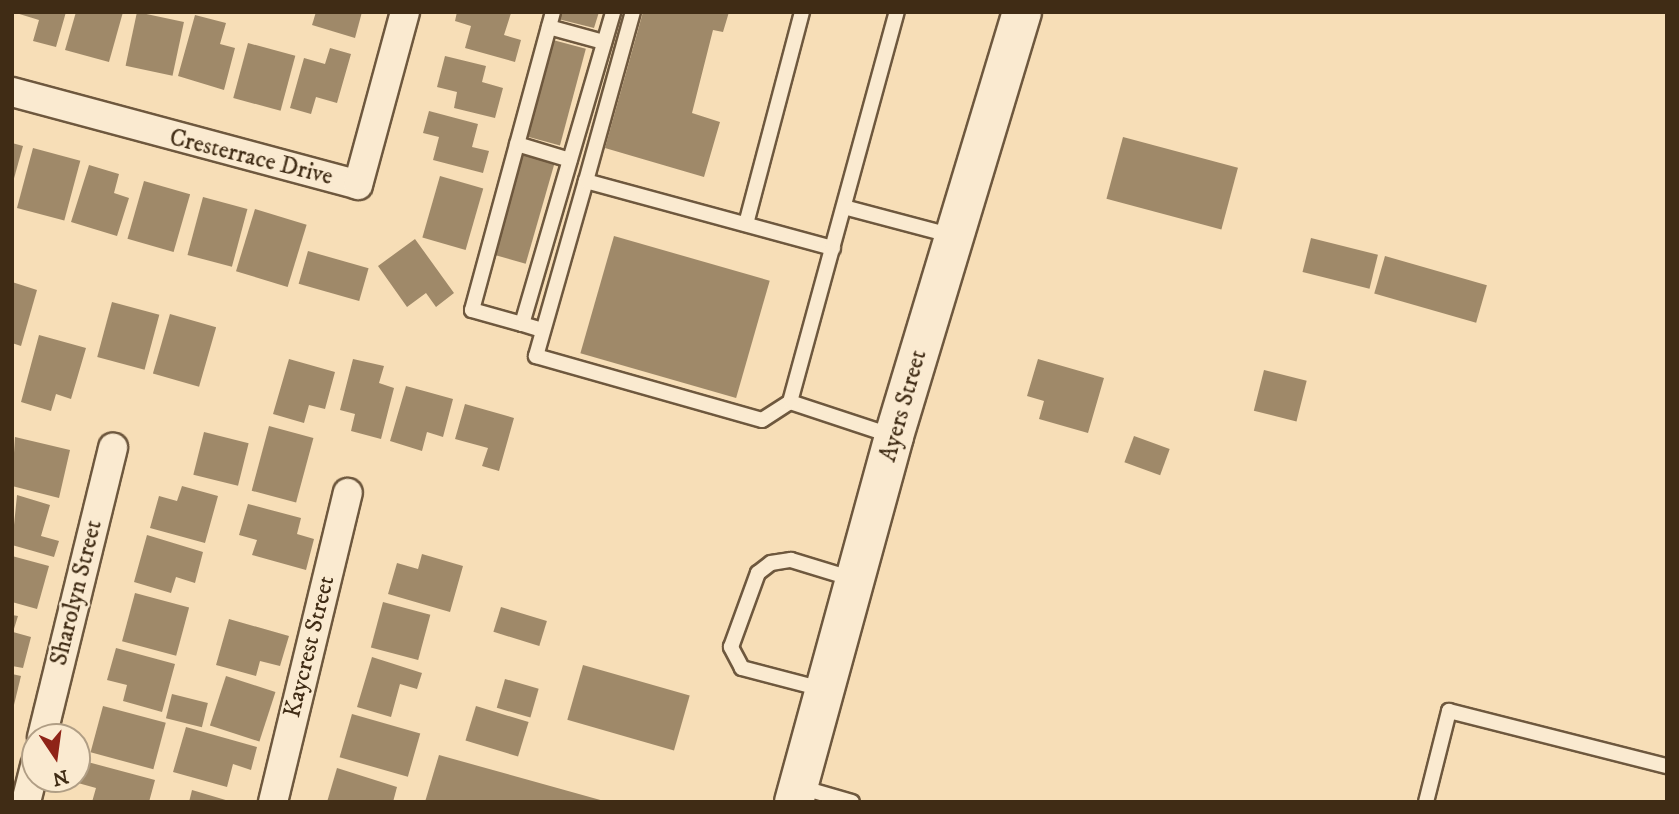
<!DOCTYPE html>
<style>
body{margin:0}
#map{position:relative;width:1679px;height:814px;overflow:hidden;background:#f7deb7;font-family:"IM FELL DW Pica",serif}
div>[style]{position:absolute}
.building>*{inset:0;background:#9f8969;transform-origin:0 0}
.roads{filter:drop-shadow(2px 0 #6e583e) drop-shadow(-2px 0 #6e583e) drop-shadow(0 2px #6e583e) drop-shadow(0 -2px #6e583e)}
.service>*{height:14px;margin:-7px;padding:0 7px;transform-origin:7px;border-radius:7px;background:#faead0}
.minor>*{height:28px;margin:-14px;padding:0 14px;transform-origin:14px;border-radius:14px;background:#faead0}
.secondary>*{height:38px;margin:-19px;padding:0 19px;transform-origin:19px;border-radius:19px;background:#faead0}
span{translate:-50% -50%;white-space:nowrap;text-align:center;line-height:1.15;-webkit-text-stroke:5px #faead0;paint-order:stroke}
.street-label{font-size:24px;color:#402c15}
.frame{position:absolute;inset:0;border:14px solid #402c15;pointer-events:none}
.north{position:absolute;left:21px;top:723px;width:70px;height:70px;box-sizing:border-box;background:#faead0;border:2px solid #b09e85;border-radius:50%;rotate:167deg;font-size:19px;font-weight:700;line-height:28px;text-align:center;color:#402c15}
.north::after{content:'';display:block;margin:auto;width:24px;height:32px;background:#8f2418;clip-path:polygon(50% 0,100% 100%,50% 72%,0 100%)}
</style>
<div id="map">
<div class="building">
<i style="clip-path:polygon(66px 12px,56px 47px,33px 41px,39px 20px,16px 13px)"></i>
<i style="clip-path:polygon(76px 12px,123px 12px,109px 62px,65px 50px)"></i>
<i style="left:137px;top:12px;width:48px;height:55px;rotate:12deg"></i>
<i style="clip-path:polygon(316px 12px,362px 12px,355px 38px,312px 25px)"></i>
<i style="clip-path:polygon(457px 12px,511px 13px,504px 35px,521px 40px,515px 62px,465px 48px,471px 26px,455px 21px)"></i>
<i style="clip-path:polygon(560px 12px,599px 12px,594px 28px,558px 19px)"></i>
<i style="clip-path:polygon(643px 12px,729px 12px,723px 32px,713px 30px,692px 113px,720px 122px,704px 177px,605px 148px)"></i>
<i style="clip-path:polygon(195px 15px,226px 23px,220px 44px,235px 48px,224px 90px,178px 76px)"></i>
<i style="left:553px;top:40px;width:34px;height:100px;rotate:15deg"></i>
<i style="left:248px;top:43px;width:49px;height:57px;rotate:15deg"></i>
<i style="clip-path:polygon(330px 48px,351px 54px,337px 103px,316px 97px,311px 114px,290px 108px,304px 58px,325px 64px)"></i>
<i style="clip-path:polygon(445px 56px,486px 66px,482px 82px,503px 88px,495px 118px,454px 108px,457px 92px,437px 87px)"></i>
<i style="clip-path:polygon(429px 111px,478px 124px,472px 147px,489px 151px,483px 173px,433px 160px,439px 137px,423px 133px)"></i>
<i style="left:1123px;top:137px;width:119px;height:64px;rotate:15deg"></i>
<i style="clip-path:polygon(12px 143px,23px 146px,13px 182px,12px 182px)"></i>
<i style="left:33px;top:148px;width:49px;height:62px;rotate:15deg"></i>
<i style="left:520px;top:153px;width:36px;height:105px;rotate:16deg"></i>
<i style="clip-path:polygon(89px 165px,119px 174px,114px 193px,129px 198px,117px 236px,71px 222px)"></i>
<i style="left:440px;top:176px;width:45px;height:64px;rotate:16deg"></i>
<i style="left:144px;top:181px;width:48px;height:60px;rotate:16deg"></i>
<i style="left:203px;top:197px;width:46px;height:60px;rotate:15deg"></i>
<i style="left:255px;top:209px;width:54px;height:65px;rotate:17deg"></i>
<i style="left:614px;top:236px;width:162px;height:122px;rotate:16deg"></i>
<i style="left:1311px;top:238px;width:69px;height:35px;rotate:14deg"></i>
<i style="clip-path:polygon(415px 239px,454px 293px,436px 307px,426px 293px,407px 307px,378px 266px)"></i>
<i style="left:308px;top:251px;width:63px;height:34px;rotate:16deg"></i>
<i style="left:1385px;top:256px;width:106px;height:39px;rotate:16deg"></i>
<i style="clip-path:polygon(12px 282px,37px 290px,21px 346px,12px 343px)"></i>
<i style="left:112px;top:302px;width:49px;height:57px;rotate:15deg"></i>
<i style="left:170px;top:314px;width:48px;height:62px;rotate:16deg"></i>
<i style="clip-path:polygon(39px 335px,86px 348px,71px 399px,56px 394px,51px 411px,21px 402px)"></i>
<i style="clip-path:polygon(289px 359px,335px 372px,325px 409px,309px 405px,304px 423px,273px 414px)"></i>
<i style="clip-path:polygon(353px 359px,384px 366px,379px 383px,394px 388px,381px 439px,351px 431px,355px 414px,340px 410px)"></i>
<i style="clip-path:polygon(1038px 359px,1104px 378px,1088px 433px,1039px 419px,1044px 401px,1027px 396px)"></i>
<i style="left:1264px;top:370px;width:44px;height:42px;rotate:14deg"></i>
<i style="clip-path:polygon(406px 386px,453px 399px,443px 437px,427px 432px,422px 451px,390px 441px)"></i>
<i style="clip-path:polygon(465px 404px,514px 418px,499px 471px,482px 466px,488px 448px,455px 439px)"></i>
<i style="left:269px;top:426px;width:46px;height:67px;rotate:15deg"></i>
<i style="left:204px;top:432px;width:46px;height:44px;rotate:14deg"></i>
<i style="left:1134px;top:436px;width:38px;height:28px;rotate:20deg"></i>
<i style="clip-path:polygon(15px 437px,70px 450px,59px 498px,12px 486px)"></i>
<i style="clip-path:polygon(182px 486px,218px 496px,205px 543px,150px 528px,159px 496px,177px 501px)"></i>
<i style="clip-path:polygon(17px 495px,50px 505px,41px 536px,59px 541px,54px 557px,12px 545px)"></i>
<i style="clip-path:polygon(248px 504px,301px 518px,297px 534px,314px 539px,306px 570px,252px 555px,257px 540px,239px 535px)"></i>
<i style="clip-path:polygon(147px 535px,203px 552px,195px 583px,176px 577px,171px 593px,134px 582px)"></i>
<i style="clip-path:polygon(422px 554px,463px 566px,450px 612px,388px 594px,397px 563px,418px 569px)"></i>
<i style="clip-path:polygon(12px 556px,49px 566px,37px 609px,12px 602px)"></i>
<i style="left:135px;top:593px;width:56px;height:50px;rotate:15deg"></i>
<i style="left:383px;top:602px;width:49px;height:47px;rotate:15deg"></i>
<i style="left:501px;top:607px;width:48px;height:26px;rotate:17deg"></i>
<i style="clip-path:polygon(12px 615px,18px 616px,13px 632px,31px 637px,23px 668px,12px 666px)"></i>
<i style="clip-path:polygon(229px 619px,289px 636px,280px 666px,260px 661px,256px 676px,216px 665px)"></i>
<i style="clip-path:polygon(116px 648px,175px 664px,162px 712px,123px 701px,127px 685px,107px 680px)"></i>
<i style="clip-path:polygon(372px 657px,422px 673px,417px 689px,400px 684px,391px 717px,357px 707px)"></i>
<i style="left:583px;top:665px;width:111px;height:57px;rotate:16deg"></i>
<i style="clip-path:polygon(12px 674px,21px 676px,13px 709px,12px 709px)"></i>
<i style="left:226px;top:676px;width:52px;height:52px;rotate:18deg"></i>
<i style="left:505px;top:679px;width:35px;height:30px;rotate:16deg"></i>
<i style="left:172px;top:694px;width:37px;height:25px;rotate:14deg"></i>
<i style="left:103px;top:706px;width:65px;height:48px;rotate:15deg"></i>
<i style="left:476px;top:706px;width:55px;height:36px;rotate:17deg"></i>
<i style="left:352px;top:714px;width:71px;height:45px;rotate:16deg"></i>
<i style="clip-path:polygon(186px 727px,257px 747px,251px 770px,233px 764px,227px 787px,173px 772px)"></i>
<i style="clip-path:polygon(439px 755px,604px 801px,604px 802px,425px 802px)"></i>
<i style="clip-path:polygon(84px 761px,155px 780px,149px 802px,92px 802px,96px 788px,78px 783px)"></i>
<i style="clip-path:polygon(337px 768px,397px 787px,393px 802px,327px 802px)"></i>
<i style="clip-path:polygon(192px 790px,229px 801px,229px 802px,189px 802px)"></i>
</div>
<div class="roads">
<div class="service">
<i style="left:549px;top:27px;width:57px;rotate:15.3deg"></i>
<i style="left:517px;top:144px;width:55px;rotate:16.8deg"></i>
<i style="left:586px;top:181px;width:175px;rotate:-74.5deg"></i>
<i style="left:844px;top:207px;width:114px;rotate:14.8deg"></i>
<i style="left:746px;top:224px;width:219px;rotate:-75.2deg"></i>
<i style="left:522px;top:324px;width:52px;rotate:-164.4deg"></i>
<i style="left:472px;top:310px;width:309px;rotate:-74.8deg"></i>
<i style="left:542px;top:330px;width:21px;rotate:-163deg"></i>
<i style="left:522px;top:324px;width:325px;rotate:-73.7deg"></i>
<i style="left:790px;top:402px;width:33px;rotate:147deg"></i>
<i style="left:762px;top:420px;width:235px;rotate:-164.2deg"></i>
<i style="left:536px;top:356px;width:182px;rotate:-74.1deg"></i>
<i style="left:586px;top:181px;width:256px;rotate:15.2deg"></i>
<i style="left:893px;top:436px;width:108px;rotate:-161.7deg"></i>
<i style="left:790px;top:402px;width:404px;rotate:-74.7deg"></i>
<i style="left:822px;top:689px;width:83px;rotate:-165.3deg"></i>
<i style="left:742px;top:668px;width:24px;rotate:-118deg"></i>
<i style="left:731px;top:647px;width:79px;rotate:-70deg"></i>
<i style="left:758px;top:573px;width:16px;rotate:-38deg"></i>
<i style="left:771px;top:563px;width:20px;rotate:-9deg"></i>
<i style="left:791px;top:560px;width:65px;rotate:17deg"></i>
<i style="left:800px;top:787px;width:54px;rotate:16.1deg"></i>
<i style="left:1426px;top:802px;width:94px;rotate:-75.8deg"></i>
<i style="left:1449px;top:711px;width:225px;rotate:14.2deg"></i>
</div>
<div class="minor">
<i style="left:12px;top:92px;width:358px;rotate:15deg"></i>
<i style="left:358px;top:185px;width:179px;rotate:-74.8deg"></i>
<i style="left:42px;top:737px;width:298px;rotate:-76.2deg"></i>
<i style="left:26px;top:802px;width:37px;rotate:-76deg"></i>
<i style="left:273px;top:802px;width:318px;rotate:-76.4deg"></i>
</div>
<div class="secondary">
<i style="left:794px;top:802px;width:379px;rotate:-74.7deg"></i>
<i style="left:894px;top:436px;width:443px;rotate:-73.2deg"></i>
</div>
</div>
<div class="street-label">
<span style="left:251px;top:158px;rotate:14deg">Cresterrace Drive</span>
<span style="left:904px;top:406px;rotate:-74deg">Ayers Street</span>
<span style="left:77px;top:593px;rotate:-76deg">Sharolyn Street</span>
<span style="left:310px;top:647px;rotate:-76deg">Kaycrest Street</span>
</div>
<div class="frame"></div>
<div class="north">N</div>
</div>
